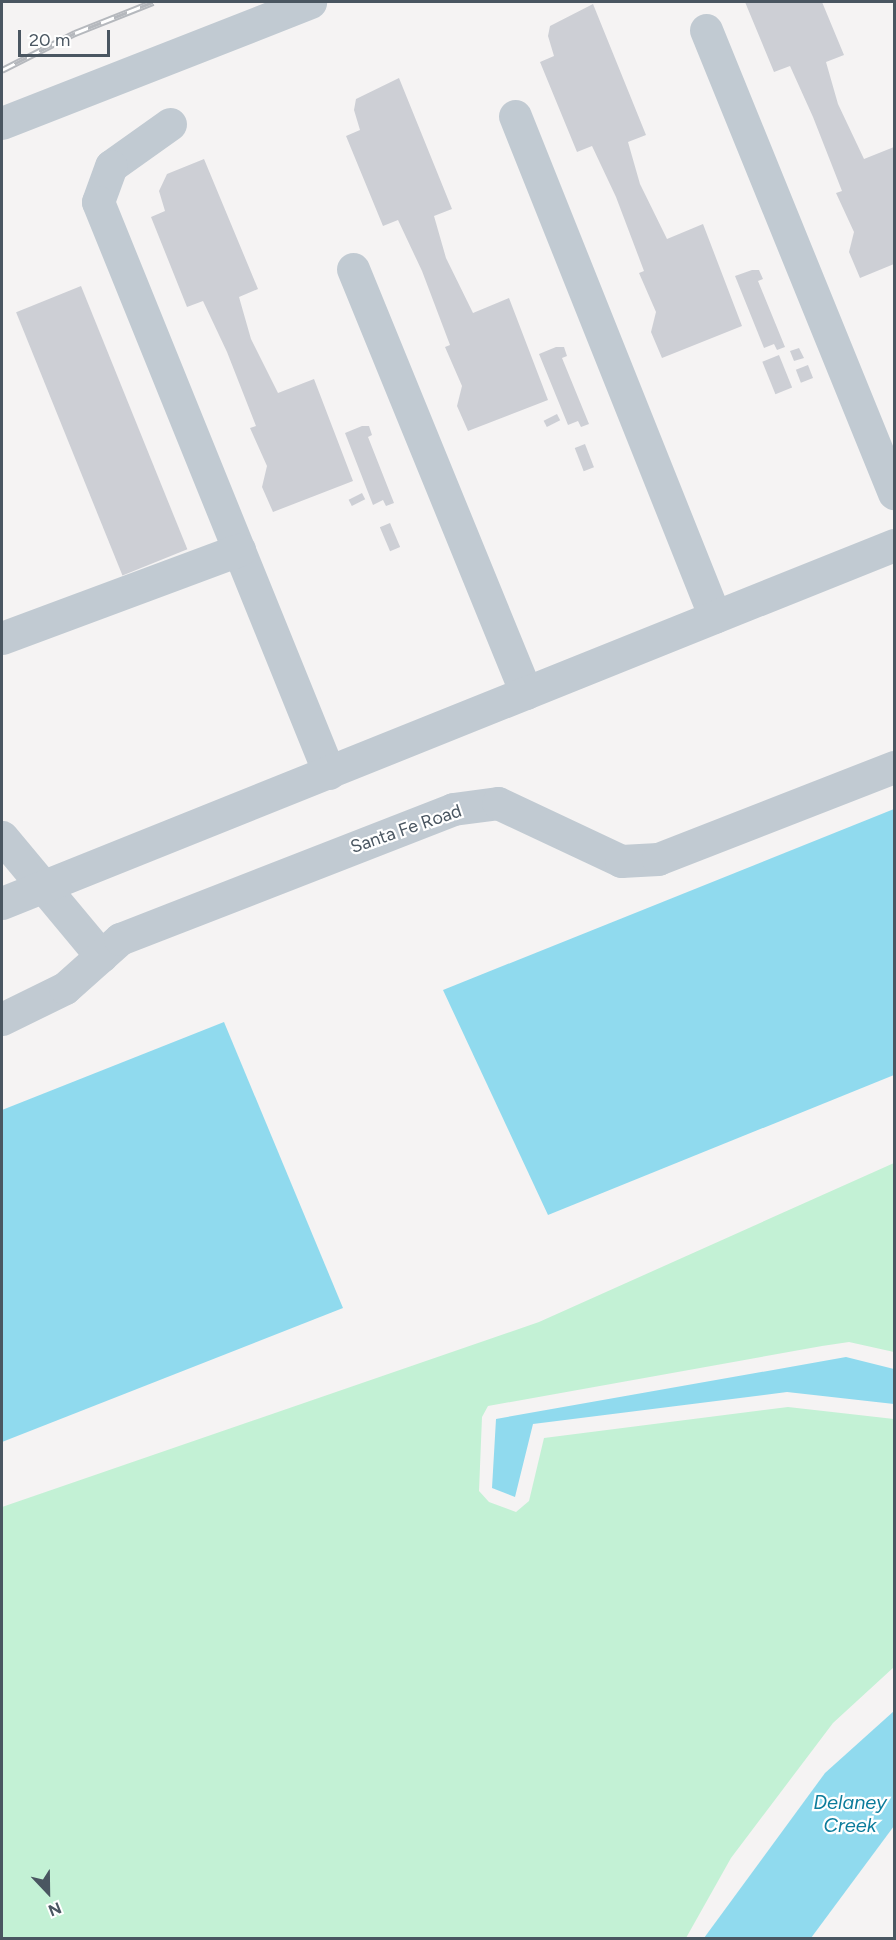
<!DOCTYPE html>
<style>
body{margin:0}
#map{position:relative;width:896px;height:1940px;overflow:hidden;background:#f5f3f3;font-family:Figtree,sans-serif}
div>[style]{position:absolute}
.green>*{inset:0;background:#c3f1d5}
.water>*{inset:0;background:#90daee}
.building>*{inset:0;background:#cdcfd5;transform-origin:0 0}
.minor>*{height:33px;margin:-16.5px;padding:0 16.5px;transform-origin:16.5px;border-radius:16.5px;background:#c1cad2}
.rail>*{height:7px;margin-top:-3.5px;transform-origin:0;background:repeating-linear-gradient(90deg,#fff 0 14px,#b5b8bd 0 28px);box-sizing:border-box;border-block:2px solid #b5b8bd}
span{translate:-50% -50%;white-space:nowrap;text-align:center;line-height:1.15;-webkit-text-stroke:4.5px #fff;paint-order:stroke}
.street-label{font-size:18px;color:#4a5661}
.water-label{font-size:20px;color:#0c7c9b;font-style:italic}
.frame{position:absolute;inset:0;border:3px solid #4a5661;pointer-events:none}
.north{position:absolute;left:18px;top:1862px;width:60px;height:60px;-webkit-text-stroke:4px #fff;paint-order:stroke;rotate:158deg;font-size:16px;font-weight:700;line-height:24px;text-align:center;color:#4a5661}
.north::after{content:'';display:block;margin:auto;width:21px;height:27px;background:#4a5661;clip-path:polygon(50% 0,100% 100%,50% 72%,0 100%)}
.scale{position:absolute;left:18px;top:30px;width:92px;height:27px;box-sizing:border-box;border:3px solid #4a5661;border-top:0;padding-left:8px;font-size:18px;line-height:21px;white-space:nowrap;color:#4a5661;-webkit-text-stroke:4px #fff;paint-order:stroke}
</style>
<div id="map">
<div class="green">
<i style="clip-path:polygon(894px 1163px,894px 1352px,849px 1342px,822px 1346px,488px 1406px,482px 1417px,479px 1491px,489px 1502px,516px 1512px,529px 1501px,544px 1438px,788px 1407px,894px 1419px,894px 1667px,833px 1723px,731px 1858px,686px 1938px,2px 1938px,2px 1507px,539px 1322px)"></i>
</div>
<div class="water">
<i style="clip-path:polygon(894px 809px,894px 1075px,548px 1215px,443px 990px)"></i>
<i style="clip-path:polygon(224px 1022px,343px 1308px,2px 1442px,2px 1110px)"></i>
<i style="clip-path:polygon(846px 1357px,894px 1369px,894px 1404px,787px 1392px,533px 1424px,515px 1497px,492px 1488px,496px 1419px)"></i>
<i style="clip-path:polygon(894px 1711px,894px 1826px,811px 1938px,704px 1938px,825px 1773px)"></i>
</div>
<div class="building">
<i style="clip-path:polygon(745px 2px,822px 2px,844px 55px,826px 62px,838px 104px,864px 159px,894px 147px,894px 264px,860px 278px,849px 252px,854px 232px,836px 193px,842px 191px,813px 117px,790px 66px,774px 72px)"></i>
<i style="clip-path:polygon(593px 4px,646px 135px,628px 142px,640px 184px,667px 239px,703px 224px,742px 326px,662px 358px,651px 332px,656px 312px,639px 273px,644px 271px,616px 197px,592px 146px,577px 152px,540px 62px,554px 56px,548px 36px,550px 26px)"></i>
<i style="clip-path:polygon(399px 78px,452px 209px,434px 216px,446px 258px,473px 313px,509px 298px,548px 400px,468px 431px,457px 406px,462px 386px,445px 347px,450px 345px,422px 271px,398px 220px,383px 226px,346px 136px,360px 130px,354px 110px,356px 99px)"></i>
<i style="clip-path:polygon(204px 159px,258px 289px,239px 297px,251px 339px,278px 393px,314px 379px,353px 481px,273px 512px,262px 487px,267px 466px,250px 428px,256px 426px,227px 352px,203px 301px,187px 307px,151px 217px,165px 211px,159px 191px,167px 174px)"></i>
<i style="clip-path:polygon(752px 270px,759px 270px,763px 279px,758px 281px,785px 347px,777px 350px,774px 344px,764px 348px,735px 276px)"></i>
<i style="left:81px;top:286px;width:284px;height:70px;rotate:68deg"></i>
<i style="clip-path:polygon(556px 347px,564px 347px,567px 356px,562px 358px,589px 424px,581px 427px,578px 421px,568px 425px,539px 354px)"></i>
<i style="clip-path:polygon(799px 348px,804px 358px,794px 361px,790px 351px)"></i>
<i style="left:779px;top:355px;width:35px;height:18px;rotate:68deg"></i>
<i style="left:808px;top:365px;width:14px;height:13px;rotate:69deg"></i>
<i style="left:557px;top:414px;width:7px;height:15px;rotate:63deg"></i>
<i style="clip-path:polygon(362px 426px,369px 426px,372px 435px,368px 437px,394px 503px,386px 506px,383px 500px,373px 505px,345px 433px)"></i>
<i style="left:585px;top:444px;width:25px;height:11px;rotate:69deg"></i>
<i style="left:362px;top:493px;width:7px;height:15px;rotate:63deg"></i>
<i style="left:390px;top:523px;width:26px;height:11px;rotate:67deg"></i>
</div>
<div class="minor">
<i style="left:706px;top:30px;width:500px;rotate:67.9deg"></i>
<i style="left:515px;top:116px;width:539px;rotate:68.24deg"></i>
<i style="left:2px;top:123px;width:331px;rotate:-21.4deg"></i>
<i style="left:170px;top:124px;width:72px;rotate:144.6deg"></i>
<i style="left:111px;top:166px;width:38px;rotate:110deg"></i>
<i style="left:98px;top:202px;width:616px;rotate:67.97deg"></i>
<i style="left:353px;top:269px;width:458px;rotate:67.8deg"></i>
<i style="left:2px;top:638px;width:253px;rotate:-20.4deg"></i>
<i style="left:2px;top:837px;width:155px;rotate:50.2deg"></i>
<i style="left:2px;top:903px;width:961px;rotate:-21.87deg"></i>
<i style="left:2px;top:1019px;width:70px;rotate:-26.2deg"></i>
<i style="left:65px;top:988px;width:74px;rotate:-41.7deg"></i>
<i style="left:120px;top:939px;width:357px;rotate:-21.3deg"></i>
<i style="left:453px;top:809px;width:45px;rotate:-7.6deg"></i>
<i style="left:498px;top:803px;width:136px;rotate:25.2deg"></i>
<i style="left:621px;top:861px;width:37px;rotate:-3deg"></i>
<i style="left:658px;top:859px;width:253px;rotate:-21.3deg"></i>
</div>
<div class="rail">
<i style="left:2px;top:70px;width:82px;rotate:-26.9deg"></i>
<i style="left:75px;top:33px;width:84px;rotate:-21.7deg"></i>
</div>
<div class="street-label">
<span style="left:406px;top:829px;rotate:-19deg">Santa Fe Road</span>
</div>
<div class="water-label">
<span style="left:850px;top:1814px">Delaney<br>Creek</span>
</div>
<div class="frame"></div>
<div class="north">N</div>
<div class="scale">20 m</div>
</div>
